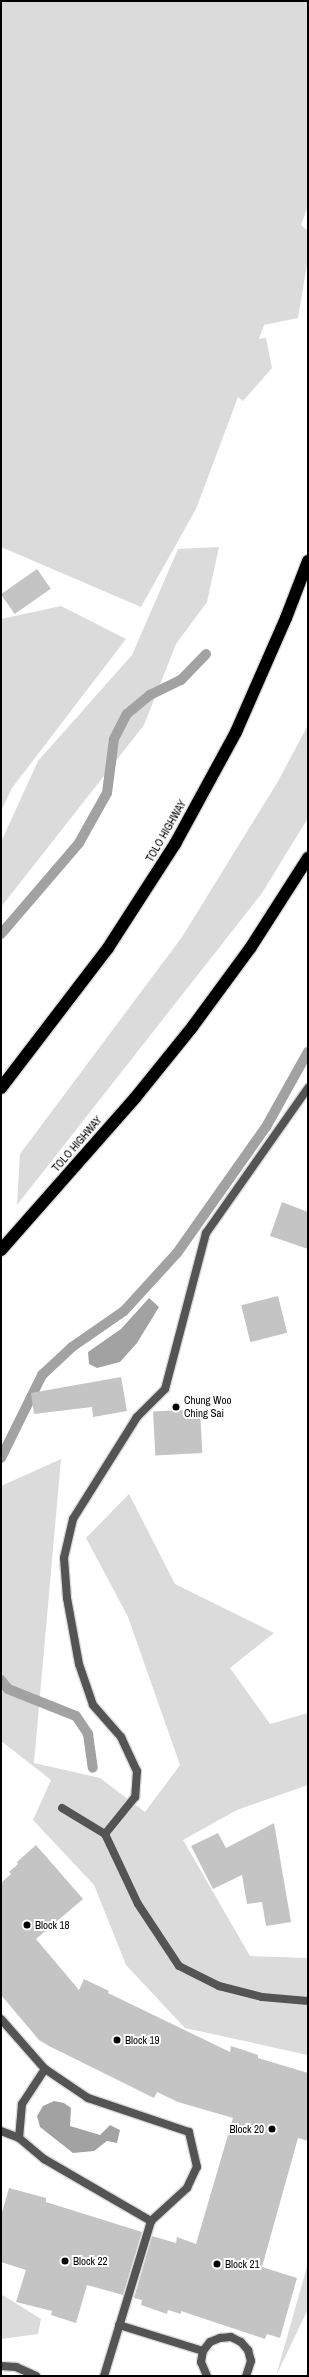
<!DOCTYPE html>
<style>
body{margin:0}
#map{position:relative;width:309px;height:2377px;overflow:hidden;background:#fff;font-family:"Archivo Narrow",sans-serif}
div>[style]{position:absolute}
.green>*{inset:0;background:#dbdbdb}
.water>*{inset:0;background:#a2a2a2}
.stream>*{height:10px;margin:-5px;padding:0 5px;transform-origin:5px;border-radius:5px;background:#a2a2a2}
.building>*{inset:0;background:#c4c4c4;transform-origin:0 0}
.roads{filter:drop-shadow(1px 0 #dbdbdb) drop-shadow(-1px 0 #dbdbdb) drop-shadow(0 1px #dbdbdb) drop-shadow(0 -1px #dbdbdb)}
.service>*{height:8px;margin:-4px;padding:0 4px;transform-origin:4px;border-radius:4px;background:#545454}
.minor>*{height:8px;margin:-4px;padding:0 4px;transform-origin:4px;border-radius:4px;background:#545454}
.motorway>*{height:12px;margin:-6px;padding:0 6px;transform-origin:6px;border-radius:6px;background:#000}
.dots>*{width:11px;height:11px;translate:-50% -50%;box-sizing:border-box;border:2px solid #fff;border-radius:50%}
span{translate:-50% -50%;white-space:nowrap;text-align:center;line-height:1.15;-webkit-text-stroke:4px #fff;paint-order:stroke}
.street-label{font-size:11px;color:#000}
.poi-label{font-size:11px;color:#000}
.left{translate:0 -50%;text-align:left}
.right{translate:-100% -50%;text-align:right}
.frame{position:absolute;inset:0;border:2px solid #000;pointer-events:none}
</style>
<div id="map">
<div class="green">
<i style="clip-path:polygon(1px 1px,308px 1px,308px 206px,301px 225px,308px 231px,308px 258px,298px 318px,264px 325px,259px 339px,266px 338px,272px 368px,243px 401px,238px 397px,196px 509px,141px 607px,1px 547px)"></i>
<i style="clip-path:polygon(219px 547px,207px 602px,176px 644px,144px 725px,1px 907px,1px 842px,38px 761px,132px 655px,178px 549px)"></i>
<i style="clip-path:polygon(61px 606px,126px 639px,12px 788px,1px 811px,1px 619px)"></i>
<i style="clip-path:polygon(308px 725px,308px 818px,262px 893px,17px 1205px,20px 1154px,182px 937px,277px 783px)"></i>
<i style="clip-path:polygon(61px 1459px,34px 1763px,100px 1778px,145px 1812px,180px 1765px,128px 1617px,86px 1538px,129px 1494px,175px 1584px,274px 1633px,230px 1668px,270px 1724px,308px 1713px,308px 1785px,237px 1810px,183px 1840px,250px 1956px,308px 1958px,308px 2055px,185px 2028px,126px 1965px,94px 1885px,33px 1820px,51px 1780px,1px 1741px,1px 1486px)"></i>
<i style="clip-path:polygon(308px 2263px,308px 2309px,276px 2376px)"></i>
<i style="clip-path:polygon(1px 2294px,41px 2319px,38px 2334px,1px 2339px)"></i>
</div>
<div class="water">
<i style="clip-path:polygon(149px 1298px,159px 1307px,137px 1343px,120px 1362px,97px 1368px,89px 1364px,88px 1352px,121px 1329px)"></i>
<i style="clip-path:polygon(54px 2101px,64px 2103px,71px 2108px,70px 2126px,100px 2135px,110px 2125px,120px 2130px,117px 2143px,107px 2141px,94px 2151px,73px 2153px,40px 2127px,37px 2116px,43px 2106px)"></i>
</div>
<div class="stream">
<i style="left:1px;top:934px;width:120px;rotate:-49.4deg"></i>
<i style="left:79px;top:843px;width:57px;rotate:-60.8deg"></i>
<i style="left:107px;top:793px;width:54px;rotate:-82.6deg"></i>
<i style="left:114px;top:739px;width:28px;rotate:-63deg"></i>
<i style="left:127px;top:714px;width:30px;rotate:-40deg"></i>
<i style="left:150px;top:695px;width:34px;rotate:-26deg"></i>
<i style="left:181px;top:680px;width:36px;rotate:-46deg"></i>
<i style="left:1px;top:1458px;width:93px;rotate:-63.7deg"></i>
<i style="left:42px;top:1375px;width:41px;rotate:-43deg"></i>
<i style="left:72px;top:1347px;width:63px;rotate:-34.7deg"></i>
<i style="left:124px;top:1311px;width:79px;rotate:-47.6deg"></i>
<i style="left:177px;top:1253px;width:154px;rotate:-54.8deg"></i>
<i style="left:266px;top:1127px;width:86px;rotate:-60.8deg"></i>
<i style="left:1px;top:1680px;width:11px;rotate:52deg"></i>
<i style="left:8px;top:1689px;width:73px;rotate:21.7deg"></i>
<i style="left:76px;top:1716px;width:22px;rotate:56deg"></i>
<i style="left:88px;top:1734px;width:34px;rotate:82deg"></i>
</div>
<div class="building">
<i style="left:37px;top:569px;width:24px;height:44px;rotate:55deg"></i>
<i style="clip-path:polygon(282px 1202px,308px 1212px,308px 1249px,270px 1236px)"></i>
<i style="left:278px;top:1296px;width:38px;height:38px;rotate:76deg"></i>
<i style="clip-path:polygon(121px 1377px,127px 1411px,93px 1417px,92px 1407px,34px 1414px,31px 1393px)"></i>
<i style="left:200px;top:1409px;width:44px;height:47px;rotate:87deg"></i>
<i style="clip-path:polygon(274px 1823px,291px 1922px,266px 1926px,262px 1902px,247px 1904px,242px 1875px,213px 1889px,191px 1846px,218px 1833px,226px 1848px)"></i>
<i style="clip-path:polygon(36px 1845px,83px 1899px,36px 1939px,79px 1990px,84px 1979px,109px 1991px,108px 1993px,230px 2052px,231px 2046px,258px 2055px,258px 2058px,308px 2073px,308px 2141px,298px 2138px,262px 2267px,297px 2278px,280px 2338px,267px 2334px,265px 2339px,181px 2311px,181px 2314px,168px 2310px,167px 2314px,141px 2305px,142px 2300px,134px 2298px,152px 2236px,176px 2243px,177px 2237px,196px 2244px,233px 2118px,178px 2102px,157px 2092px,154px 2098px,49px 2046px,39px 2040px,1px 1995px,1px 1883px,11px 1874px,9px 1872px,18px 1864px,17px 1862px)"></i>
<i style="clip-path:polygon(9px 2188px,46px 2198px,46px 2202px,142px 2232px,123px 2295px,87px 2285px,76px 2323px,51px 2315px,52px 2311px,16px 2302px,26px 2270px,1px 2262px,1px 2216px)"></i>
</div>
<div class="roads">
<div class="service">
<i style="left:308px;top:1088px;width:177px;rotate:125.1deg"></i>
<i style="left:206px;top:1233px;width:161px;rotate:104.7deg"></i>
<i style="left:165px;top:1389px;width:40px;rotate:135deg"></i>
<i style="left:137px;top:1417px;width:120px;rotate:122.1deg"></i>
<i style="left:73px;top:1519px;width:40px;rotate:103deg"></i>
<i style="left:64px;top:1558px;width:40px;rotate:85.7deg"></i>
<i style="left:67px;top:1598px;width:67px;rotate:79.7deg"></i>
<i style="left:79px;top:1664px;width:43px;rotate:71.1deg"></i>
<i style="left:93px;top:1705px;width:43px;rotate:48.8deg"></i>
<i style="left:121px;top:1737px;width:38px;rotate:65deg"></i>
<i style="left:137px;top:1771px;width:26px;rotate:94deg"></i>
<i style="left:135px;top:1797px;width:48px;rotate:129deg"></i>
<i style="left:105px;top:1834px;width:77px;rotate:64.8deg"></i>
<i style="left:138px;top:1904px;width:74px;rotate:56.5deg"></i>
<i style="left:179px;top:1966px;width:45px;rotate:26.6deg"></i>
<i style="left:219px;top:1986px;width:44px;rotate:14.3deg"></i>
<i style="left:262px;top:1997px;width:46px;rotate:5deg"></i>
<i style="left:62px;top:1808px;width:50px;rotate:31.2deg"></i>
<i style="left:1px;top:2019px;width:67px;rotate:48.7deg"></i>
<i style="left:1px;top:2131px;width:19px;rotate:21deg"></i>
<i style="left:119px;top:2325px;width:88px;rotate:17.2deg"></i>
<i style="left:1px;top:2366px;width:15px;rotate:4deg"></i>
<i style="left:104px;top:2376px;width:162px;rotate:-73.1deg"></i>
<i style="left:151px;top:2221px;width:49px;rotate:-42.5deg"></i>
<i style="left:187px;top:2188px;width:23px;rotate:-65deg"></i>
<i style="left:197px;top:2167px;width:36px;rotate:-103deg"></i>
<i style="left:189px;top:2132px;width:107px;rotate:-161.4deg"></i>
<i style="left:88px;top:2098px;width:52px;rotate:-146deg"></i>
<i style="left:45px;top:2069px;width:42px;rotate:123.3deg"></i>
<i style="left:22px;top:2104px;width:34px;rotate:95deg"></i>
<i style="left:19px;top:2138px;width:33px;rotate:40deg"></i>
<i style="left:44px;top:2159px;width:124px;rotate:30.1deg"></i>
<i style="left:207px;top:2376px;width:15px;rotate:-113deg"></i>
<i style="left:201px;top:2362px;width:11px;rotate:-80deg"></i>
<i style="left:203px;top:2351px;width:11px;rotate:-52deg"></i>
<i style="left:210px;top:2342px;width:11px;rotate:-22deg"></i>
<i style="left:220px;top:2338px;width:11px;rotate:-5deg"></i>
<i style="left:231px;top:2337px;width:11px;rotate:27deg"></i>
<i style="left:241px;top:2342px;width:11px;rotate:49deg"></i>
<i style="left:248px;top:2350px;width:11px;rotate:75deg"></i>
<i style="left:251px;top:2361px;width:16px;rotate:108deg"></i>
</div>
<div class="minor">
<i style="left:16px;top:2367px;width:22px;rotate:24deg"></i>
</div>
<div class="motorway">
<i style="left:1px;top:1088px;width:176px;rotate:-52.6deg"></i>
<i style="left:108px;top:948px;width:124px;rotate:-57.2deg"></i>
<i style="left:175px;top:844px;width:128px;rotate:-61.4deg"></i>
<i style="left:236px;top:732px;width:124px;rotate:-66.3deg"></i>
<i style="left:286px;top:618px;width:61px;rotate:-68.9deg"></i>
<i style="left:1px;top:1250px;width:203px;rotate:-48.6deg"></i>
<i style="left:135px;top:1098px;width:92px;rotate:-51.1deg"></i>
<i style="left:193px;top:1026px;width:98px;rotate:-53.7deg"></i>
<i style="left:251px;top:947px;width:106px;rotate:-57.4deg"></i>
</div>
</div>
<div class="dots">
<i style="left:176px;top:1407px;background:#000"></i>
<i style="left:27px;top:1925px;background:#000"></i>
<i style="left:117px;top:2040px;background:#000"></i>
<i style="left:272px;top:2129px;background:#000"></i>
<i style="left:65px;top:2261px;background:#000"></i>
<i style="left:217px;top:2264px;background:#000"></i>
</div>
<div class="street-label">
<span style="left:166px;top:831px;rotate:-60deg">TOLO HIGHWAY</span>
<span style="left:77px;top:1144px;rotate:-49deg">TOLO HIGHWAY</span>
</div>
<div class="poi-label">
<span class="left" style="left:184px;top:1407px">Chung Woo<br>Ching Sai</span>
<span class="left" style="left:35px;top:1925px">Block 18</span>
<span class="left" style="left:125px;top:2040px">Block 19</span>
<span class="right" style="left:264px;top:2129px">Block 20</span>
<span class="left" style="left:73px;top:2261px">Block 22</span>
<span class="left" style="left:225px;top:2264px">Block 21</span>
</div>
<div class="frame"></div>
</div>
